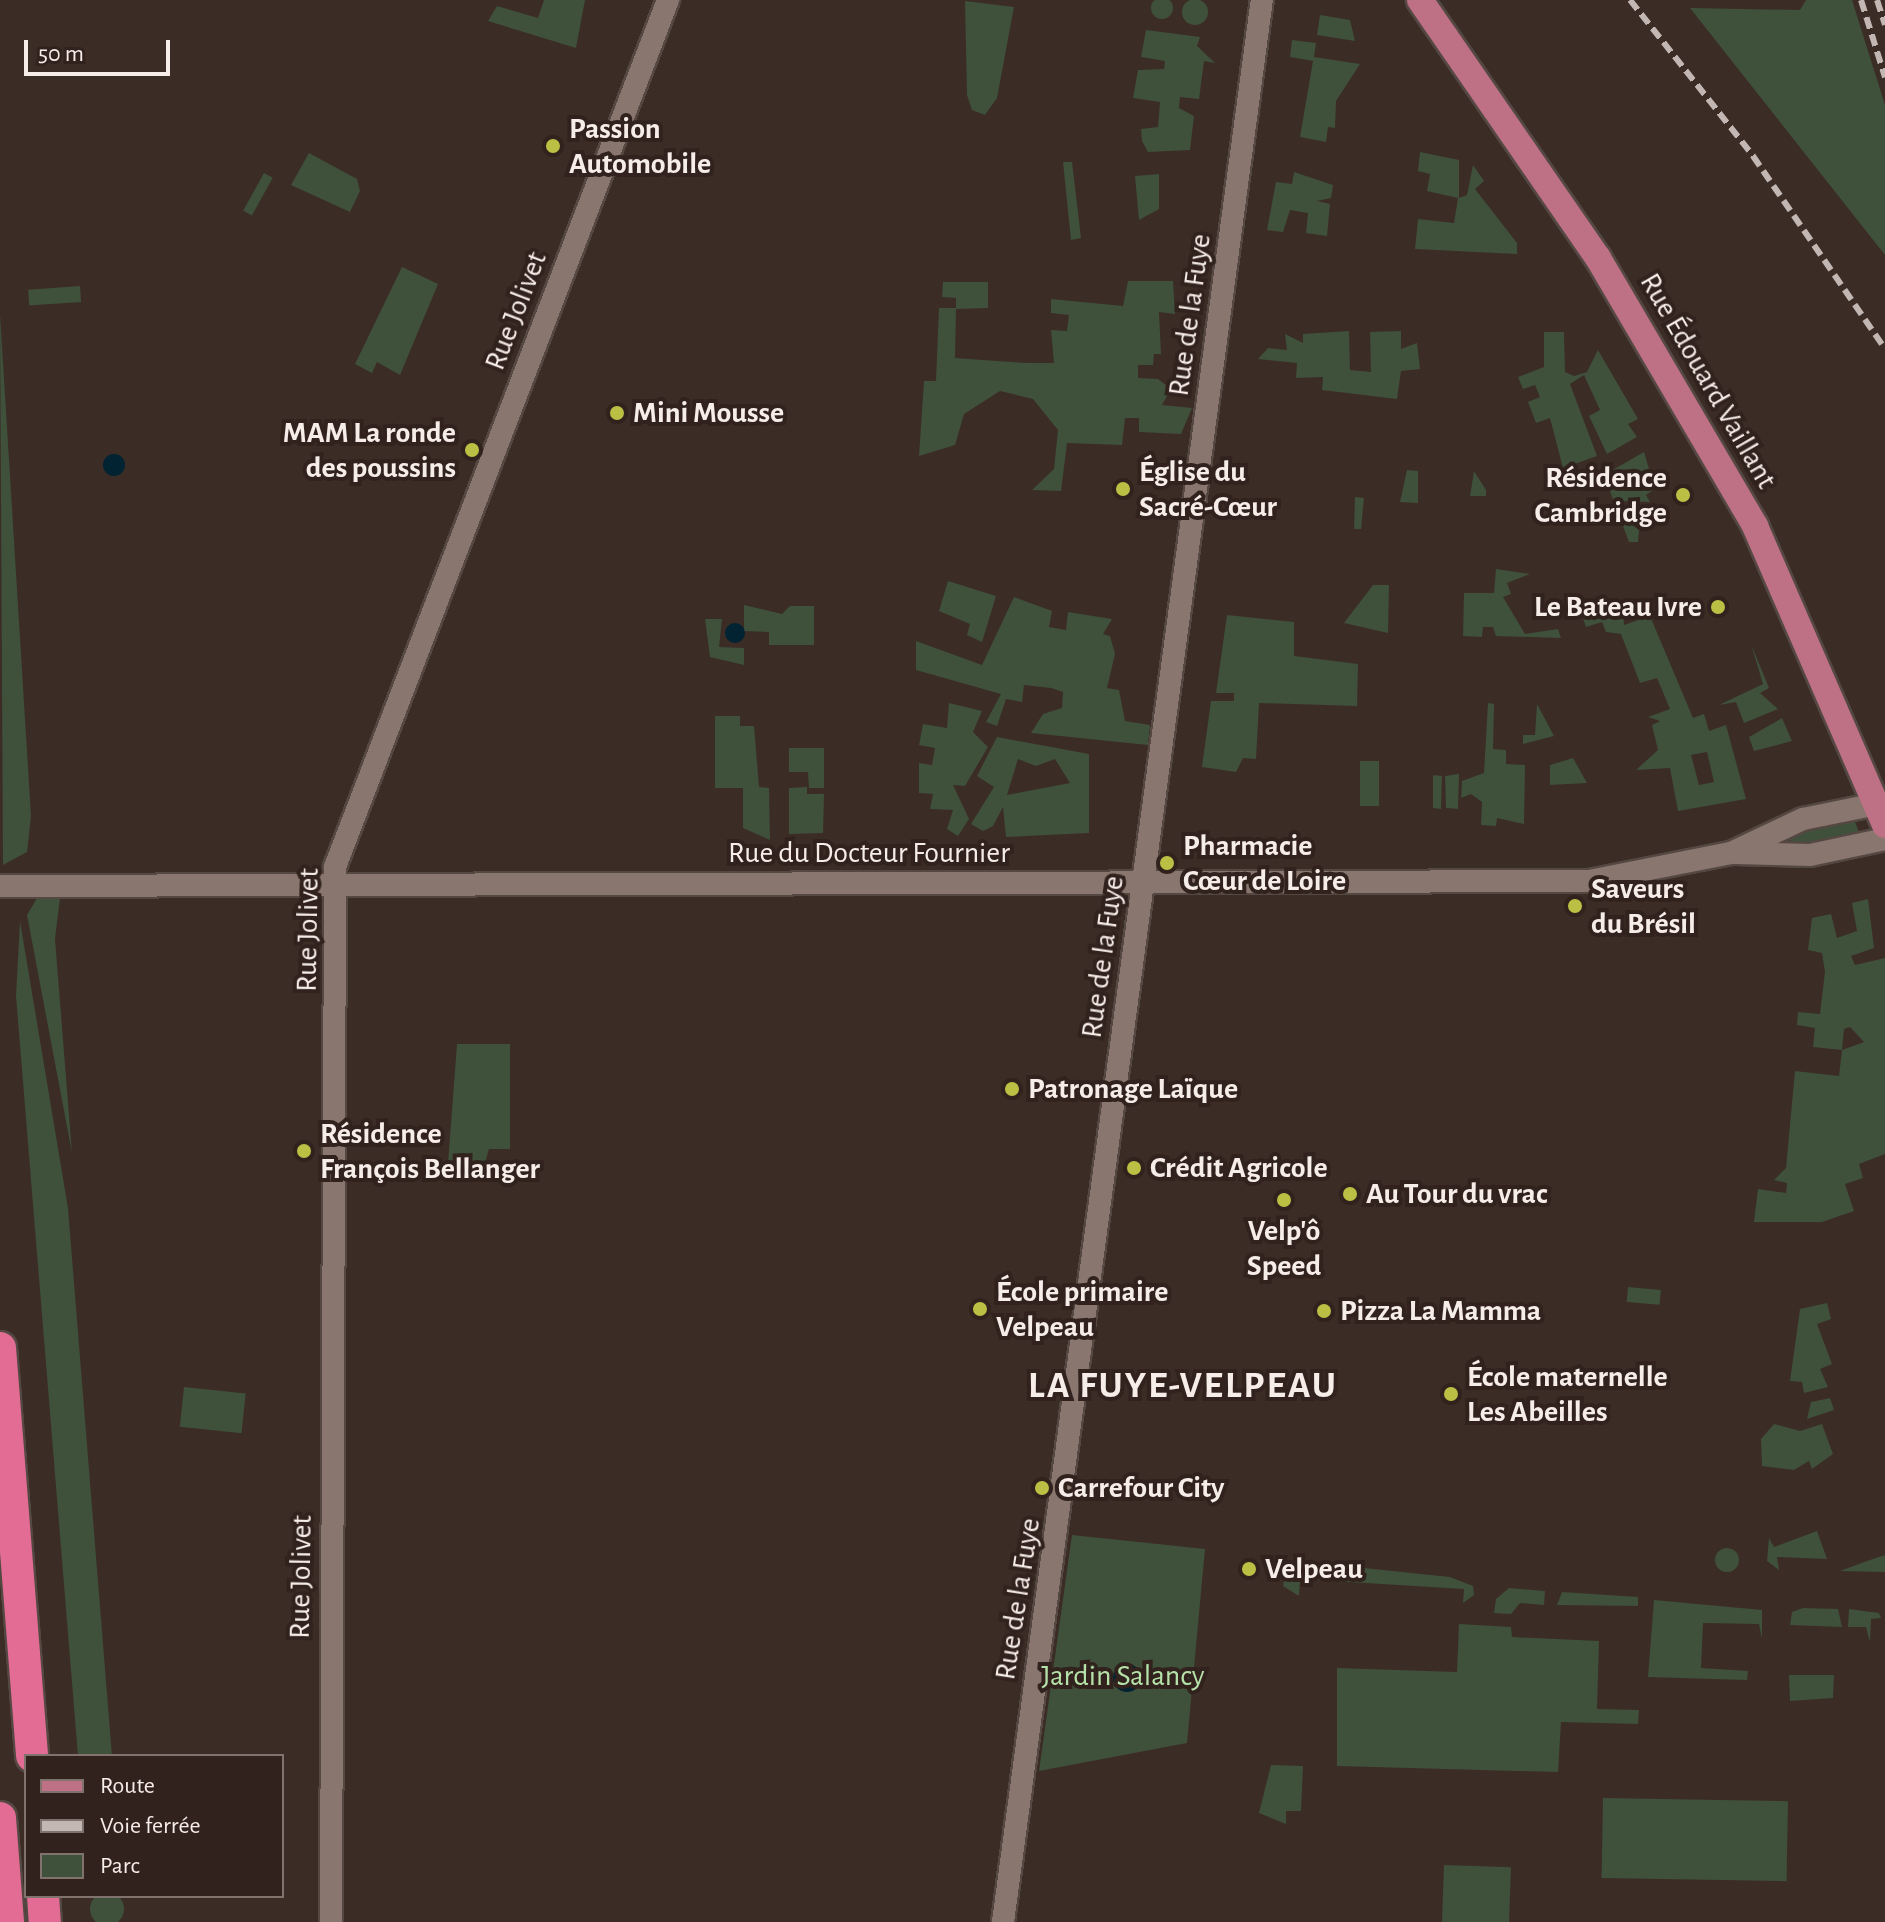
<!DOCTYPE html>
<meta charset="utf-8">
<style>
body{margin:0}
#map{position:relative;width:1885px;height:1922px;overflow:hidden;background:#3b2c26;font-family:"Alegreya Sans",sans-serif}
div>[style]{position:absolute}
.green>*{inset:0;background:#3f503b;transform-origin:0 0}
.round{border-radius:50%}
.water>*{inset:0;background:#012332}
.roads{filter:drop-shadow(2px 0 #554843) drop-shadow(-2px 0 #554843) drop-shadow(0 2px #554843) drop-shadow(0 -2px #554843)}
.minor>*{height:22px;margin:-11px;padding:0 11px;transform-origin:11px;border-radius:11px;background:#88766f}
.major>*{height:26px;margin:-13px;padding:0 13px;transform-origin:13px;border-radius:13px;background:#be7085}
.highway>*{height:32px;margin:-16px;padding:0 16px;transform-origin:16px;border-radius:16px;background:#e26c93}
.rail>*{height:6px;margin-top:-3px;transform-origin:0;background:repeating-linear-gradient(90deg,#c2b7b2 0 12px,transparent 0 18px)}
.dots>*{width:22px;height:22px;translate:-50% -50%;box-sizing:border-box;border:4px solid #31221d;border-radius:50%}
span{translate:-50% -50%;white-space:nowrap;text-align:center;line-height:1.15;-webkit-text-stroke:8px #31221d;paint-order:stroke}
.poi-label{font-size:30px;color:#f6ece8;font-weight:700}
.left{translate:0 -50%;text-align:left}
.right{translate:-100% -50%;text-align:right}
.street-label{font-size:30px;color:#f6ece8}
.park-label{font-size:30px;color:#b5e2a9}
.district-label{font-size:38px;color:#f6ece8;font-weight:700;letter-spacing:2px}
.legend{position:absolute;left:24px;top:1754px;width:260px;height:144px;box-sizing:border-box;background:#31221d;border:2px solid #80736e;margin:0;padding:10px 14px;list-style:none;font-size:24px;color:#f6ece8}
.legend li{display:flex;align-items:center;gap:16px;height:40px}
.legend b{width:40px;border:2px solid #80736e}
.scale{position:absolute;left:24px;top:40px;width:146px;height:36px;box-sizing:border-box;border:4px solid #f6ece8;border-top:0;padding-left:10px;font-size:24px;line-height:28px;white-space:nowrap;color:#f6ece8;-webkit-text-stroke:6px #31221d;paint-order:stroke}
</style>
<div id="map">
<div class="green">
<i class="round" style="left:1151px;top:-3px;width:22px;height:22px"></i>
<i class="round" style="left:1182px;top:-1px;width:26px;height:26px"></i>
<i style="clip-path:polygon(544px 0,585px 0,576px 48px,488px 21px,497px 6px,538px 18px)"></i>
<i style="clip-path:polygon(1806px 0,1852px 0,1885px 105px,1885px 255px,1690px 8px,1800px 10px)"></i>
<i style="clip-path:polygon(965px 1px,1014px 7px,997px 98px,985px 115px,972px 110px,967px 95px)"></i>
<i style="clip-path:polygon(1320px 15px,1350px 20px,1355px 41px,1317px 35px)"></i>
<i style="clip-path:polygon(1146px 30px,1200px 37px,1197px 46px,1215px 63px,1204px 61px,1199px 99px,1180px 97px,1179px 108px,1194px 116px,1190px 150px,1148px 152px,1142px 141px,1141px 129px,1158px 127px,1160px 102px,1133px 98px,1138px 70px,1164px 69px,1165px 61px,1141px 57px)"></i>
<i style="clip-path:polygon(1292px 40px,1316px 43px,1314px 57px,1360px 64px,1336px 101px,1335px 128px,1328px 127px,1326px 142px,1300px 137px,1313px 61px,1290px 57px)"></i>
<i style="clip-path:polygon(1420px 152px,1459px 160px,1459px 198px,1467px 195px,1473px 165px,1484px 181px,1475px 189px,1517px 243px,1517px 254px,1415px 249px,1418px 219px,1454px 223px,1458px 198px,1427px 191px,1430px 174px,1418px 171px)"></i>
<i style="clip-path:polygon(309px 153px,357px 179px,360px 191px,350px 212px,291px 185px)"></i>
<i style="clip-path:polygon(1063px 162px,1072px 162px,1081px 238px,1071px 240px)"></i>
<i style="clip-path:polygon(1294px 172px,1333px 185px,1331px 198px,1317px 201px,1330px 204px,1327px 236px,1306px 233px,1308px 213px,1290px 210px,1283px 232px,1267px 230px,1276px 182px,1292px 184px)"></i>
<i style="left:264px;top:173px;width:10px;height:43px;rotate:29deg"></i>
<i style="clip-path:polygon(1159px 174px,1159px 209px,1139px 220px,1135px 176px)"></i>
<i style="clip-path:polygon(402px 267px,438px 284px,400px 375px,377px 362px,372px 373px,355px 364px)"></i>
<i style="clip-path:polygon(1128px 281px,1173px 281px,1175px 314px,1159px 312px,1161px 354px,1154px 354px,1153px 365px,1138px 365px,1138px 378px,1158px 379px,1171px 389px,1162px 405px,1192px 408px,1181px 434px,1139px 432px,1139px 418px,1125px 418px,1122px 445px,1067px 443px,1061px 491px,1032px 490px,1054px 469px,1058px 430px,1033px 399px,1000px 391px,964px 414px,955px 445px,919px 456px,924px 381px,936px 381px,939px 308px,956px 308px,956px 298px,942px 297px,943px 282px,988px 282px,988px 308px,956px 309px,955px 358px,1027px 363px,1054px 363px,1051px 330px,1067px 331px,1069px 315px,1051px 313px,1051px 299px,1123px 306px)"></i>
<i style="left:80px;top:286px;width:16px;height:52px;rotate:86deg"></i>
<i style="clip-path:polygon(0 314px,31px 816px,27px 852px,3px 865px)"></i>
<i style="clip-path:polygon(1349px 331px,1350px 370px,1371px 372px,1370px 332px,1401px 331px,1401px 349px,1417px 343px,1420px 369px,1401px 371px,1397px 399px,1322px 390px,1323px 377px,1296px 378px,1297px 363px,1258px 359px,1268px 348px,1287px 350px,1285px 334px,1303px 343px,1303px 334px)"></i>
<i style="clip-path:polygon(1544px 332px,1564px 332px,1565px 372px,1574px 376px,1587px 372px,1598px 350px,1638px 419px,1628px 424px,1637px 437px,1607px 454px,1589px 416px,1600px 410px,1584px 375px,1570px 384px,1597px 456px,1563px 468px,1550px 418px,1536px 423px,1528px 402px,1540px 397px,1535px 385px,1523px 389px,1518px 377px,1544px 367px)"></i>
<i style="clip-path:polygon(1644px 452px,1655px 489px,1646px 495px,1650px 502px,1623px 501px,1628px 522px,1639px 530px,1638px 542px,1629px 542px,1604px 475px)"></i>
<i style="clip-path:polygon(1407px 470px,1418px 471px,1418px 503px,1400px 502px)"></i>
<i style="clip-path:polygon(1474px 471px,1486px 490px,1486px 496px,1470px 496px)"></i>
<i style="clip-path:polygon(1355px 497px,1364px 498px,1361px 529px,1354px 529px)"></i>
<i style="clip-path:polygon(1496px 569px,1530px 574px,1507px 583px,1511px 594px,1503px 597px,1525px 634px,1558px 629px,1561px 638px,1496px 636px,1493px 627px,1483px 627px,1482px 637px,1463px 636px,1464px 593px,1494px 593px)"></i>
<i style="clip-path:polygon(948px 581px,996px 596px,982px 642px,967px 635px,970px 624px,939px 611px)"></i>
<i style="clip-path:polygon(1373px 585px,1389px 585px,1388px 633px,1344px 623px)"></i>
<i style="clip-path:polygon(1014px 597px,1052px 611px,1049px 627px,1066px 630px,1068px 612px,1112px 619px,1103px 634px,1110px 636px,1115px 654px,1107px 688px,1119px 690px,1125px 721px,1150px 725px,1148px 745px,1031px 733px,1043px 714px,1062px 708px,1063px 692px,1051px 688px,1024px 685px,1022px 702px,1006px 699px,997px 726px,986px 722px,1001px 694px,916px 670px,916px 641px,982px 665px)"></i>
<i style="clip-path:polygon(evenodd,1578px 604px,1623px 607px,1624px 625px,1650px 616px,1693px 718px,1704px 714px,1709px 731px,1726px 725px,1746px 799px,1678px 811px,1670px 768px,1636px 770px,1658px 750px,1652px 725px,1660px 721px,1648px 717px,1670px 709px,1657px 678px,1640px 683px,1621px 634px,1606px 632px,1602px 622px,1586px 627px,1578px 604px,1707px 752px,1714px 782px,1699px 785px,1691px 755px,1707px 752px)"></i>
<i style="clip-path:polygon(744px 605px,782px 614px,790px 606px,814px 606px,814px 645px,769px 645px,769px 632px,744px 631px)"></i>
<i style="clip-path:polygon(1227px 615px,1294px 622px,1294px 656px,1358px 664px,1357px 706px,1259px 703px,1256px 759px,1243px 758px,1236px 772px,1202px 767px,1211px 701px,1234px 701px,1234px 693px,1216px 693px)"></i>
<i style="clip-path:polygon(705px 619px,722px 619px,719px 647px,744px 648px,744px 665px,710px 657px)"></i>
<i style="clip-path:polygon(1751px 644px,1769px 688px,1760px 693px,1778px 709px,1744px 723px,1736px 702px,1719px 705px,1763px 684px)"></i>
<i style="clip-path:polygon(949px 703px,982px 711px,973px 732px,988px 747px,965px 786px,953px 785px,969px 819px,958px 836px,947px 829px,953px 810px,930px 809px,933px 794px,919px 793px,919px 763px,932px 765px,935px 748px,919px 745px,923px 724px,947px 728px)"></i>
<i style="clip-path:polygon(1488px 703px,1494px 704px,1493px 749px,1506px 750px,1506px 764px,1525px 765px,1524px 824px,1497px 818px,1496px 826px,1481px 825px,1482px 802px,1471px 794px,1461px 798px,1462px 781px,1484px 773px)"></i>
<i style="clip-path:polygon(1537px 704px,1554px 736px,1523px 744px,1523px 735px,1535px 735px)"></i>
<i style="clip-path:polygon(715px 716px,740px 716px,740px 726px,754px 726px,759px 787px,769px 788px,770px 840px,743px 828px,743px 788px,715px 788px)"></i>
<i style="clip-path:polygon(1782px 718px,1792px 741px,1754px 751px,1749px 737px)"></i>
<i style="clip-path:polygon(evenodd,997px 737px,1089px 754px,1089px 833px,1006px 837px,1003px 807px,993px 826px,983px 831px,971px 824px,994px 787px,977px 776px,997px 737px,1018px 759px,1036px 766px,1055px 759px,1070px 783px,1007px 795px,1018px 759px)"></i>
<i style="clip-path:polygon(789px 748px,824px 748px,824px 788px,809px 788px,808px 772px,789px 772px)"></i>
<i style="clip-path:polygon(1573px 758px,1587px 783px,1550px 785px,1550px 765px)"></i>
<i style="left:1360px;top:761px;width:19px;height:45px"></i>
<i style="clip-path:polygon(1459px 774px,1458px 809px,1446px 808px,1445px 776px)"></i>
<i style="clip-path:polygon(1433px 775px,1442px 776px,1441px 809px,1433px 808px)"></i>
<i style="clip-path:polygon(807px 787px,807px 794px,824px 794px,823px 833px,789px 834px,789px 788px)"></i>
<i style="clip-path:polygon(1854px 819px,1860px 835px,1792px 847px,1789px 834px)"></i>
<i style="clip-path:polygon(37px 898px,60px 898px,55px 939px,72px 1153px,27px 915px)"></i>
<i style="clip-path:polygon(evenodd,1868px 899px,1874px 948px,1851px 956px,1855px 965px,1885px 958px,1885px 1154px,1859px 1164px,1863px 1178px,1845px 1184px,1854px 1211px,1822px 1222px,1754px 1222px,1758px 1189px,1786px 1193px,1787px 1183px,1774px 1180px,1786px 1168px,1795px 1071px,1839px 1076px,1842px 1050px,1813px 1047px,1815px 1028px,1797px 1025px,1798px 1012px,1820px 1014px,1825px 972px,1822px 953px,1808px 950px,1812px 918px,1831px 914px,1837px 938px,1857px 931px,1852px 903px,1868px 899px,1850px 1027px,1864px 1042px,1842px 1050px,1844px 1029px,1850px 1027px)"></i>
<i style="clip-path:polygon(20px 921px,68px 1208px,112px 1756px,78px 1756px,16px 996px)"></i>
<i style="clip-path:polygon(457px 1044px,510px 1044px,510px 1149px,489px 1149px,482px 1173px,448px 1163px)"></i>
<i style="left:1628px;top:1287px;width:33px;height:15px;rotate:5deg"></i>
<i style="clip-path:polygon(1827px 1303px,1831px 1319px,1817px 1324px,1832px 1364px,1820px 1369px,1828px 1387px,1804px 1393px,1802px 1382px,1790px 1381px,1800px 1309px)"></i>
<i style="left:184px;top:1387px;width:62px;height:40px;rotate:6deg"></i>
<i style="clip-path:polygon(1830px 1398px,1834px 1410px,1807px 1419px,1811px 1402px)"></i>
<i style="clip-path:polygon(1774px 1424px,1800px 1431px,1822px 1424px,1833px 1454px,1812px 1469px,1809px 1461px,1794px 1470px,1762px 1466px,1761px 1439px)"></i>
<i style="clip-path:polygon(1817px 1531px,1827px 1559px,1777px 1557px,1779px 1570px,1767px 1561px,1769px 1538px,1774px 1547px)"></i>
<i style="clip-path:polygon(1072px 1535px,1205px 1549px,1187px 1743px,1039px 1771px)"></i>
<i class="round" style="left:1715px;top:1548px;width:24px;height:24px"></i>
<i style="clip-path:polygon(1885px 1555px,1885px 1572px,1840px 1571px,1867px 1561px)"></i>
<i style="clip-path:polygon(1297px 1561px,1450px 1577px,1473px 1586px,1474px 1595px,1463px 1603px,1464px 1589px,1300px 1579px,1299px 1596px,1283px 1586px,1287px 1566px)"></i>
<i style="clip-path:polygon(1509px 1588px,1545px 1591px,1544px 1605px,1520px 1603px,1511px 1614px,1494px 1613px,1496px 1599px)"></i>
<i style="clip-path:polygon(1562px 1592px,1638px 1597px,1638px 1606px,1557px 1605px)"></i>
<i style="clip-path:polygon(1654px 1600px,1762px 1610px,1762px 1639px,1759px 1624px,1703px 1623px,1701px 1668px,1748px 1671px,1747px 1680px,1648px 1677px)"></i>
<i style="clip-path:polygon(1803px 1608px,1838px 1609px,1842px 1627px,1790px 1625px,1792px 1612px)"></i>
<i style="clip-path:polygon(1849px 1609px,1879px 1613px,1881px 1618px,1871px 1619px,1870px 1642px,1866px 1627px,1848px 1627px)"></i>
<i style="clip-path:polygon(1459px 1624px,1511px 1627px,1512px 1637px,1599px 1641px,1597px 1709px,1639px 1710px,1638px 1724px,1561px 1722px,1558px 1772px,1337px 1766px,1337px 1668px,1457px 1672px)"></i>
<i style="clip-path:polygon(1789px 1675px,1834px 1675px,1833px 1698px,1790px 1701px)"></i>
<i style="clip-path:polygon(1271px 1765px,1303px 1766px,1301px 1811px,1286px 1811px,1286px 1824px,1259px 1813px)"></i>
<i style="left:1603px;top:1798px;width:185px;height:80px;rotate:1deg"></i>
<i style="left:1444px;top:1865px;width:67px;height:57px;rotate:2deg"></i>
<i class="round" style="left:90px;top:1892px;width:34px;height:34px"></i>
</div>
<div class="water">
<i class="round" style="left:103px;top:454px;width:22px;height:22px"></i>
<i class="round" style="left:725px;top:623px;width:20px;height:20px"></i>
<i class="round" style="left:1113px;top:1664px;width:28px;height:28px"></i>
</div>
<div class="roads">
<div class="minor">
<i style="left:1736px;top:853px;width:74px;rotate:1.5deg"></i>
<i style="left:1810px;top:855px;width:77px;rotate:-12deg"></i>
<i style="left:0;top:886px;width:1589px;rotate:-0.18deg"></i>
<i style="left:1589px;top:881px;width:145px;rotate:-11.2deg"></i>
<i style="left:1731px;top:853px;width:80px;rotate:-25.3deg"></i>
<i style="left:1803px;top:819px;width:76px;rotate:-11.5deg"></i>
<i style="left:331px;top:1922px;width:1055px;rotate:-89.78deg"></i>
<i style="left:335px;top:867px;width:929px;rotate:-68.99deg"></i>
<i style="left:1003px;top:1922px;width:1939px;rotate:-82.33deg"></i>
</div>
<div class="major">
<i style="left:1420px;top:0;width:313px;rotate:55.4deg"></i>
<i style="left:1598px;top:258px;width:311px;rotate:59.6deg"></i>
<i style="left:1755px;top:526px;width:326px;rotate:66.5deg"></i>
</div>
<div class="highway">
<i style="left:0;top:1348px;width:409px;rotate:85.5deg"></i>
<i style="left:0;top:1818px;width:104px;rotate:85.6deg"></i>
<i style="left:43px;top:1896px;width:26px;rotate:86deg"></i>
</div>
</div>
<div class="rail">
<i style="left:1630px;top:0;width:199px;rotate:51.7deg"></i>
<i style="left:1753px;top:156px;width:234px;rotate:55.6deg"></i>
<i style="left:1861px;top:0;width:81px;rotate:72.7deg"></i>
<i style="left:1877px;top:0;width:26px;rotate:72deg"></i>
</div>
<div class="dots">
<i style="left:553px;top:146px;background:#bbc045"></i>
<i style="left:617px;top:413px;background:#bbc045"></i>
<i style="left:472px;top:450px;background:#bbc045"></i>
<i style="left:1123px;top:489px;background:#bbc045"></i>
<i style="left:1683px;top:495px;background:#bbc045"></i>
<i style="left:1718px;top:607px;background:#bbc045"></i>
<i style="left:1167px;top:863px;background:#bbc045"></i>
<i style="left:1575px;top:906px;background:#bbc045"></i>
<i style="left:1012px;top:1089px;background:#bbc045"></i>
<i style="left:304px;top:1151px;background:#bbc045"></i>
<i style="left:1134px;top:1168px;background:#bbc045"></i>
<i style="left:1350px;top:1194px;background:#bbc045"></i>
<i style="left:1284px;top:1200px;background:#bbc045"></i>
<i style="left:980px;top:1309px;background:#bbc045"></i>
<i style="left:1324px;top:1311px;background:#bbc045"></i>
<i style="left:1451px;top:1394px;background:#bbc045"></i>
<i style="left:1042px;top:1488px;background:#bbc045"></i>
<i style="left:1249px;top:1569px;background:#bbc045"></i>
</div>
<div class="poi-label">
<span class="left" style="left:569px;top:146px">Passion<br>Automobile</span>
<span class="left" style="left:633px;top:413px">Mini Mousse</span>
<span class="right" style="left:456px;top:450px">MAM La ronde<br>des poussins</span>
<span class="left" style="left:1139px;top:489px">Église du<br>Sacré-Cœur</span>
<span class="right" style="left:1667px;top:495px">Résidence<br>Cambridge</span>
<span class="right" style="left:1702px;top:607px">Le Bateau Ivre</span>
<span class="left" style="left:1183px;top:863px">Pharmacie<br>Cœur de Loire</span>
<span class="left" style="left:1591px;top:906px">Saveurs<br>du Brésil</span>
<span class="left" style="left:1028px;top:1089px">Patronage Laïque</span>
<span class="left" style="left:320px;top:1151px">Résidence<br>François Bellanger</span>
<span class="left" style="left:1150px;top:1168px">Crédit Agricole</span>
<span class="left" style="left:1366px;top:1194px">Au Tour du vrac</span>
<span style="left:1284px;top:1248px">Velp'ô<br>Speed</span>
<span class="left" style="left:996px;top:1309px">École primaire<br>Velpeau</span>
<span class="left" style="left:1340px;top:1311px">Pizza La Mamma</span>
<span class="left" style="left:1467px;top:1394px">École maternelle<br>Les Abeilles</span>
<span class="left" style="left:1058px;top:1488px">Carrefour City</span>
<span class="left" style="left:1265px;top:1569px">Velpeau</span>
</div>
<div class="street-label">
<span style="left:516px;top:311px;rotate:-69deg">Rue Jolivet</span>
<span style="left:1190px;top:315px;rotate:-82deg">Rue de la Fuye</span>
<span style="left:1708px;top:381px;rotate:60deg">Rue Édouard Vaillant</span>
<span style="left:869px;top:853px">Rue du Docteur Fournier</span>
<span style="left:308px;top:930px;rotate:-89deg">Rue Jolivet</span>
<span style="left:1103px;top:957px;rotate:-82deg">Rue de la Fuye</span>
<span style="left:301px;top:1577px;rotate:-89deg">Rue Jolivet</span>
<span style="left:1018px;top:1599px;rotate:-81deg">Rue de la Fuye</span>
</div>
<div class="park-label">
<span style="left:1123px;top:1676px">Jardin Salancy</span>
</div>
<div class="district-label">
<span style="left:1183px;top:1387px">LA FUYE-VELPEAU</span>
</div>
<ul class="legend">
<li><b style="height:10px;background:#be7085"></b>Route</li>
<li><b style="height:10px;background:#c2b7b2"></b>Voie ferrée</li>
<li><b style="height:22px;background:#3f503b"></b>Parc</li>
</ul>
<div class="scale">50 m</div>
</div>
